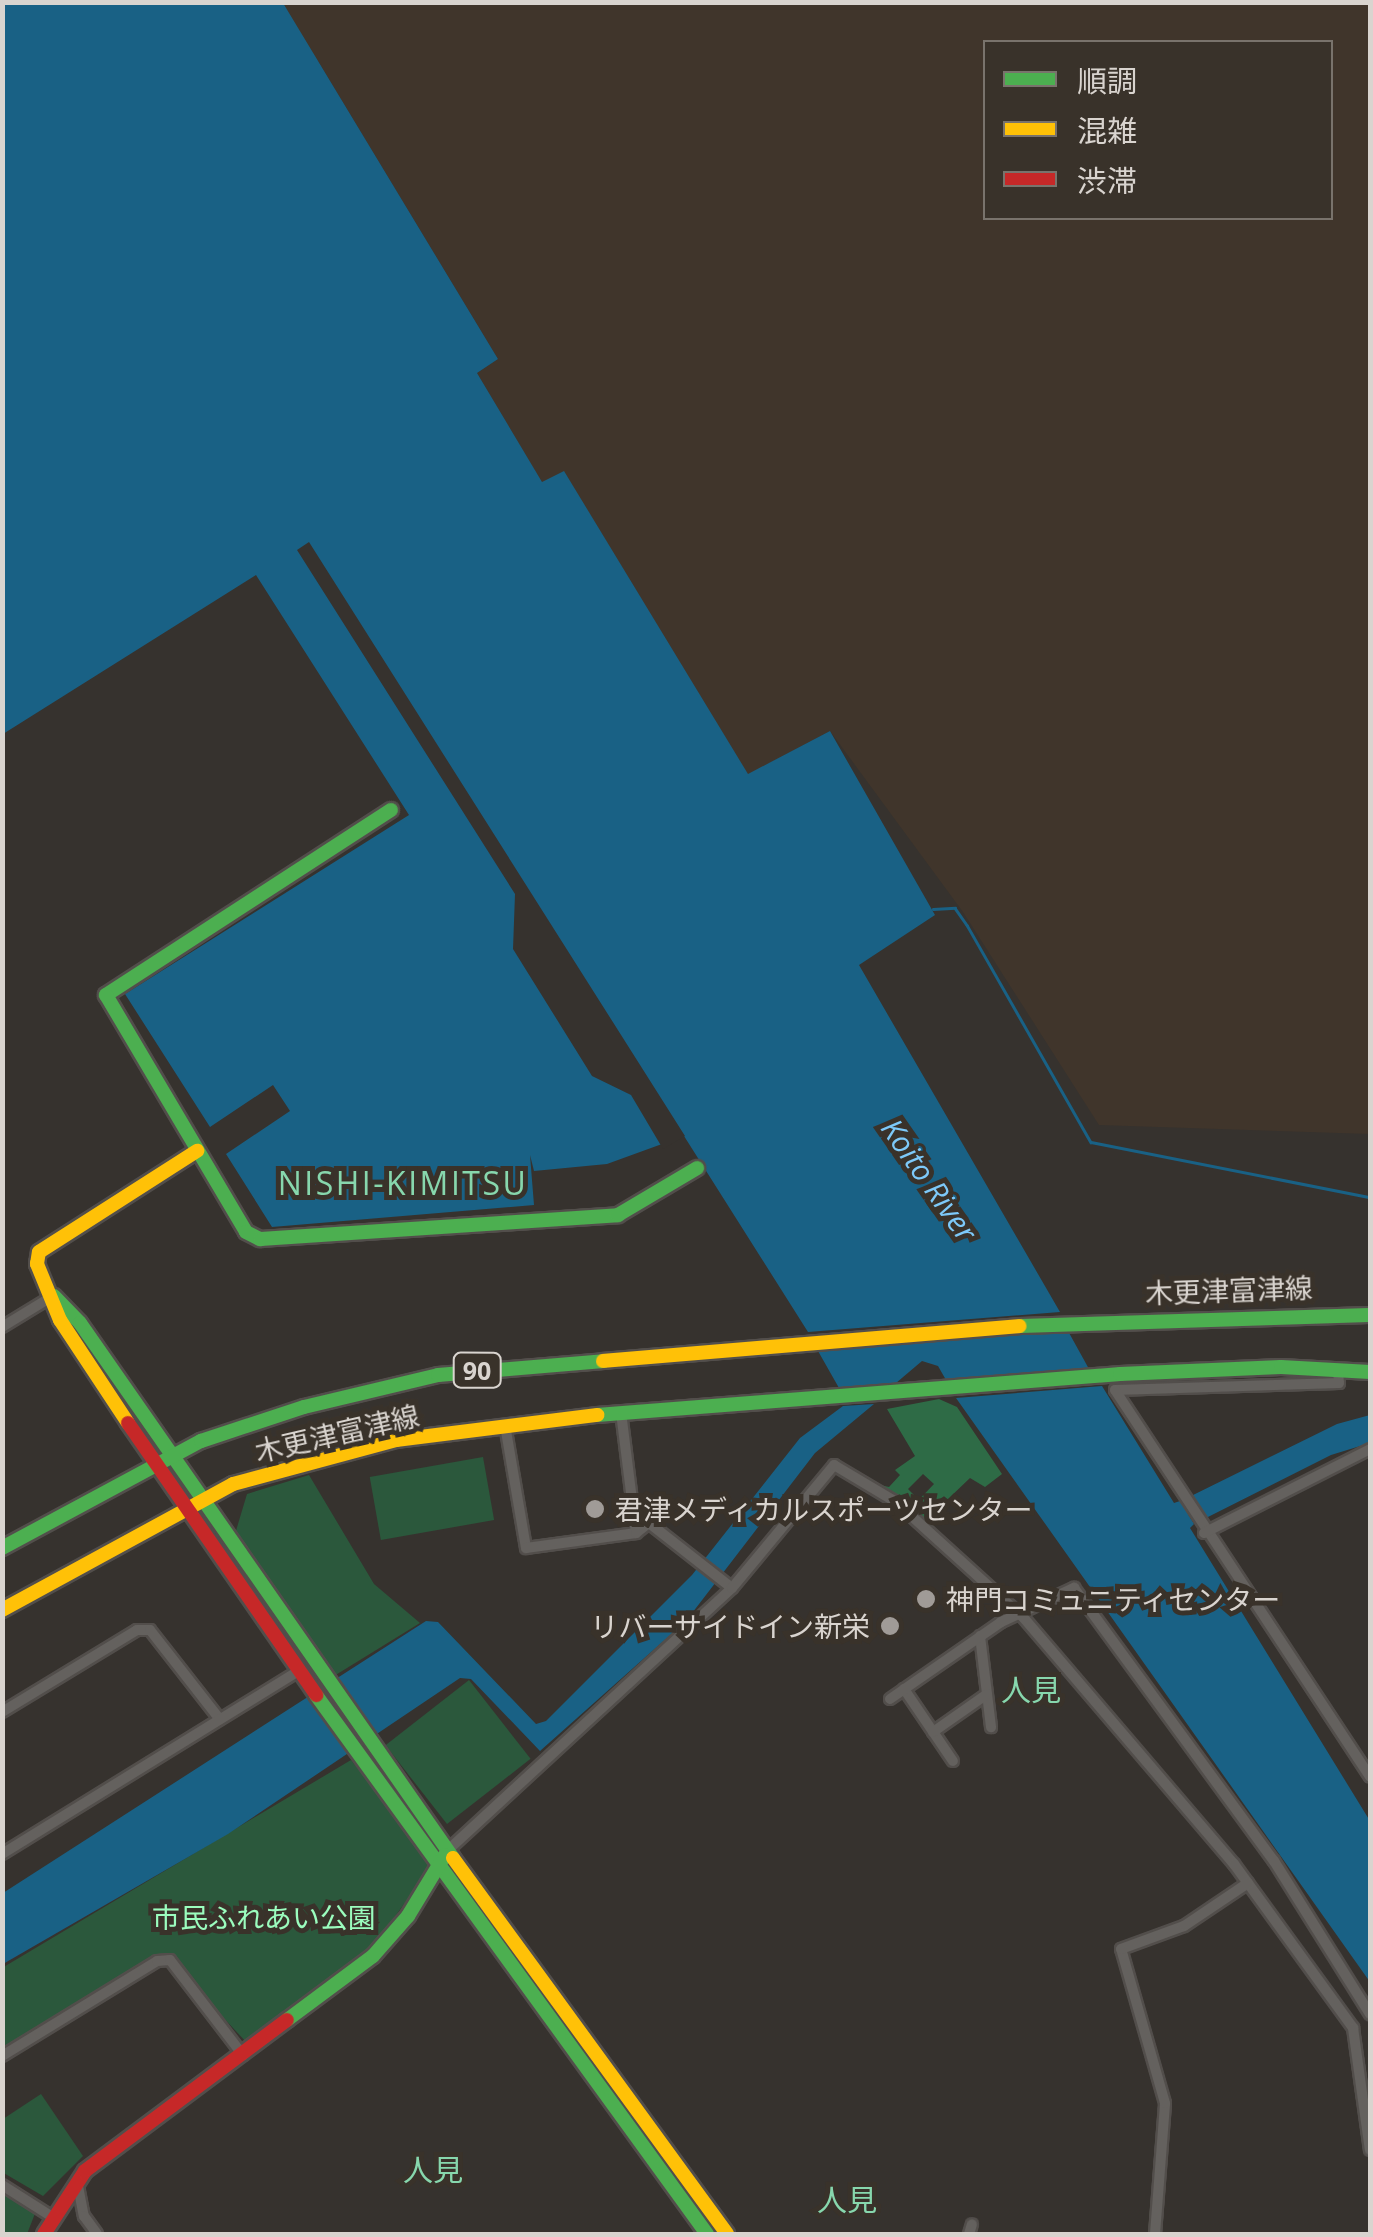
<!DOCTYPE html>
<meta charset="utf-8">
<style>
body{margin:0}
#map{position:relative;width:1373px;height:2237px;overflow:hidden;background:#36322e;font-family:"Open Sans","Noto Sans JP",sans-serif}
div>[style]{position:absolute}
.built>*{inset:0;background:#40352b}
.green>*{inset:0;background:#2b583c;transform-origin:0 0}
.forest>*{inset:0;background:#2e6b46}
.water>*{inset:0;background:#196185}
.pier>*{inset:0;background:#36322e}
.stream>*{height:2.5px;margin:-1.25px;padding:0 1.25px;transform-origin:1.25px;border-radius:1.25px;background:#196185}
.roads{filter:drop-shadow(2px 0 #524e4b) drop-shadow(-2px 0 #524e4b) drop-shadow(0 2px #524e4b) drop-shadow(0 -2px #524e4b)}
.street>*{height:10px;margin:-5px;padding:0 5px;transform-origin:5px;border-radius:5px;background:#64615e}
.fast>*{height:14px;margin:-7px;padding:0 7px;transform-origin:7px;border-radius:7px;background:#4caf50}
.slow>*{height:14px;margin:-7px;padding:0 7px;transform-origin:7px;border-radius:7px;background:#ffc107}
.jam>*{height:14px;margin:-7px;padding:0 7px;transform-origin:7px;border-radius:7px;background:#c62828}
.dots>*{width:28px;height:28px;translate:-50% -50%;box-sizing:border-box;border:5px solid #39322a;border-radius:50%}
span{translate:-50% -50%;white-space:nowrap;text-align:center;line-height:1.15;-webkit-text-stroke:10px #39322a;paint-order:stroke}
.shield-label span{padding:2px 8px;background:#39322a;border:2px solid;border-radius:8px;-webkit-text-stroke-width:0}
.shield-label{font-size:25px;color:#d9d4cf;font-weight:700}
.street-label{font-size:28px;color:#d9d4cf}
.poi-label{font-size:28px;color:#d9d4cf}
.left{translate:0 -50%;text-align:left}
.right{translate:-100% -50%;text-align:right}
.park-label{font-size:28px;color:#9bfdbe}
.water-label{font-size:30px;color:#7dc9f9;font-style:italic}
.neighbourhood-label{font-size:30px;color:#87d7ad}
.quarter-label{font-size:32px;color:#87d7ad;letter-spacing:2.5px}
.frame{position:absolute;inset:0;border:5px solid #d9d4cf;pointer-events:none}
.legend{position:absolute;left:983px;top:40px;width:350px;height:180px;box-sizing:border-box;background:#39322a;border:2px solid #79736c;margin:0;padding:12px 18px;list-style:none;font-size:30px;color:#d9d4cf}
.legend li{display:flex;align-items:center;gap:20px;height:50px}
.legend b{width:50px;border:2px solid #79736c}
</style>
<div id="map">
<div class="built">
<i style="clip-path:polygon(evenodd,241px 3px,1370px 3px,1370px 1134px,1099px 1125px,963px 912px,830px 731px,748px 775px,564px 472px,542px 483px,477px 373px,498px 359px,318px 61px,241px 3px,986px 42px,1330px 42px,1330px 218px,986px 218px,986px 42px)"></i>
</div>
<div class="green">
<i style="left:483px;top:1457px;width:64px;height:115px;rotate:80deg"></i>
<i style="clip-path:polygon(309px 1475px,374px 1584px,420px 1623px,334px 1676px,235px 1534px,247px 1494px)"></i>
<i style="left:469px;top:1680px;width:100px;height:106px;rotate:52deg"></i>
<i style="clip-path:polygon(351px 1760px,434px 1863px,369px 1952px,247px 2043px,163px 1953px,3px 2051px,2px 1968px)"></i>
<i style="clip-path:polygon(41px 2094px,83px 2156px,43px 2196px,2px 2172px,3px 2119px)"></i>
<i style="clip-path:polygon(2px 2190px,36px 2211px,27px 2234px,3px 2234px)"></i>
</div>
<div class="forest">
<i style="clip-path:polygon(939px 1399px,957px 1407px,1002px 1474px,985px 1487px,970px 1478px,925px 1521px,910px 1509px,934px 1484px,923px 1474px,908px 1489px,915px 1496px,906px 1506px,880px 1485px,889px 1487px,900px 1475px,895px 1470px,915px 1456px,887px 1409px)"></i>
</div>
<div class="water">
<i style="clip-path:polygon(3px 3px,283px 3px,498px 359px,477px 373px,542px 482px,564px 471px,748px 774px,830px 731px,935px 915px,859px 965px,1060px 1312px,808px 1332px,684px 1136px,607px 1164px,534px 1171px,530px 1155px,534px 1205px,272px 1227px,226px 1154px,290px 1111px,273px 1085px,210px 1127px,125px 994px,409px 815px,256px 575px,3px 734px)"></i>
<i style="clip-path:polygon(1068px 1331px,1089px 1369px,946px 1380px,938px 1366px,922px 1361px,896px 1383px,839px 1388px,818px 1351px)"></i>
<i style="clip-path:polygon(1102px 1386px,1174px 1503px,1180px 1501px,1194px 1524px,1190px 1528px,1370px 1821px,1370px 1982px,956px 1398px)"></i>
<i style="clip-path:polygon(874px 1404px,815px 1453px,686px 1621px,540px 1751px,471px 1679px,460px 1678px,228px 1834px,3px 1964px,3px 1893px,426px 1621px,438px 1622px,536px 1724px,546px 1721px,692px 1575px,800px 1438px,843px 1406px)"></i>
<i style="clip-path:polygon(1370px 1415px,1370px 1443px,1331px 1455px,1200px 1521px,1187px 1498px,1337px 1424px)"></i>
</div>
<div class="pier">
<i style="clip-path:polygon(309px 542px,685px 1136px,663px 1149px,631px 1095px,592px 1076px,513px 949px,515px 894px,297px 550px)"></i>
</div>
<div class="stream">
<i style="left:933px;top:909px;width:22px;rotate:-3deg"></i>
<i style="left:955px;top:908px;width:21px;rotate:55deg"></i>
<i style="left:967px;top:925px;width:250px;rotate:60.3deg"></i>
<i style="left:1091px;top:1142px;width:284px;rotate:11.2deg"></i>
</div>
<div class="roads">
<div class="street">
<i style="left:2px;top:1327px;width:60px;rotate:-31.3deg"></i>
<i style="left:1338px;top:1370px;width:13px;rotate:86deg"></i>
<i style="left:1339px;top:1383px;width:224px;rotate:178.2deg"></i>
<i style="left:1115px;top:1390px;width:463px;rotate:56.6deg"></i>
<i style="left:621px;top:1412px;width:122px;rotate:82.9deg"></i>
<i style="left:505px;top:1425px;width:125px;rotate:80.3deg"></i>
<i style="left:526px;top:1548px;width:111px;rotate:-7.8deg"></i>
<i style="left:636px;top:1533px;width:16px;rotate:-38deg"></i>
<i style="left:649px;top:1523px;width:105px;rotate:38.1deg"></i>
<i style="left:1204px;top:1533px;width:186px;rotate:-26.8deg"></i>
<i style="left:980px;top:1636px;width:92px;rotate:83.1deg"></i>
<i style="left:904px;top:1689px;width:87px;rotate:55.8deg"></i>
<i style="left:890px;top:1699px;width:135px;rotate:-34.7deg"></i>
<i style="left:1001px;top:1622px;width:81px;rotate:-25deg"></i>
<i style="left:1074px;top:1588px;width:338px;rotate:53.8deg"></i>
<i style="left:1274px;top:1861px;width:181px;rotate:57.9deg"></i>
<i style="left:2px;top:1712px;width:158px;rotate:-31.3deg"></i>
<i style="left:137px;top:1630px;width:13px"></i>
<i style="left:150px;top:1630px;width:110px;rotate:52deg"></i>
<i style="left:933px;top:1732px;width:66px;rotate:-35.1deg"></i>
<i style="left:447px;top:1851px;width:388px;rotate:-42.7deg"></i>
<i style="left:732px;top:1588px;width:160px;rotate:-50.3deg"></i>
<i style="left:834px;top:1465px;width:72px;rotate:30.8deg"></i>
<i style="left:896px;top:1502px;width:171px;rotate:42.2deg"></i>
<i style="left:1023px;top:1617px;width:325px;rotate:49.5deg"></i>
<i style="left:1234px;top:1864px;width:203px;rotate:54deg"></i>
<i style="left:1353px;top:2028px;width:123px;rotate:82.1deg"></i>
<i style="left:2px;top:1854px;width:348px;rotate:-31.7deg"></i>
<i style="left:2px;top:2056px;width:182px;rotate:-31.5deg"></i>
<i style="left:157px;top:1961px;width:13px;rotate:-4deg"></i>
<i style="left:170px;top:1960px;width:120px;rotate:52.5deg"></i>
<i style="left:77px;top:2181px;width:36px;rotate:79deg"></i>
<i style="left:84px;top:2216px;width:22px;rotate:54deg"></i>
<i style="left:2px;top:2185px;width:62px;rotate:32.4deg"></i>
<i style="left:969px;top:2234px;width:10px;rotate:-73deg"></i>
<i style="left:1155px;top:2234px;width:131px;rotate:-85.6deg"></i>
<i style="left:1165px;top:2103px;width:160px;rotate:-105.9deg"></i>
<i style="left:1121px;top:1949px;width:67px;rotate:-20.1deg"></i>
<i style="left:1184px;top:1926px;width:77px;rotate:-33.9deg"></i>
</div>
<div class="fast">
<i style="left:391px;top:810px;width:340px;rotate:147deg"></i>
<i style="left:106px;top:995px;width:275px;rotate:59.4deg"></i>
<i style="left:246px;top:1232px;width:16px;rotate:27deg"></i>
<i style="left:260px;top:1239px;width:359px;rotate:-3.8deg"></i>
<i style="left:618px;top:1215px;width:92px;rotate:-30.7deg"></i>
<i style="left:54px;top:1296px;width:37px;rotate:46deg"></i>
<i style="left:80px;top:1323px;width:652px;rotate:55.12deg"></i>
<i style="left:1020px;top:1326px;width:350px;rotate:-1.8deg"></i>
<i style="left:597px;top:1415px;width:525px;rotate:-4.48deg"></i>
<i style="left:1120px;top:1374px;width:161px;rotate:-2.5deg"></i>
<i style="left:1281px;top:1367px;width:89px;rotate:3.2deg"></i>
<i style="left:2px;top:1548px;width:226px;rotate:-28.3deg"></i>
<i style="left:201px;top:1441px;width:108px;rotate:-18.3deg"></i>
<i style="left:304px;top:1407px;width:138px;rotate:-13.4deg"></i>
<i style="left:438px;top:1375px;width:166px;rotate:-4.8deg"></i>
<i style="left:316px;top:1695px;width:666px;rotate:54.04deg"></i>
<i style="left:287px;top:2020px;width:107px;rotate:-36.7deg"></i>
<i style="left:373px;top:1956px;width:53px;rotate:-48.8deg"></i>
<i style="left:408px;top:1916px;width:71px;rotate:-58.8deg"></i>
</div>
<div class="slow">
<i style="left:603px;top:1361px;width:418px;rotate:-4.8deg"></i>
<i style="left:128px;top:1423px;width:123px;rotate:-123.4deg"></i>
<i style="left:60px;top:1320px;width:61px;rotate:-112.3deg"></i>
<i style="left:37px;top:1264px;width:12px;rotate:-81deg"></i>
<i style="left:39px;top:1252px;width:188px;rotate:-32.6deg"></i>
<i style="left:2px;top:1610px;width:263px;rotate:-28.6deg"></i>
<i style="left:233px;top:1484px;width:169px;rotate:-15.1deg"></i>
<i style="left:396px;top:1440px;width:203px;rotate:-7.1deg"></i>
<i style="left:453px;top:1858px;width:465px;rotate:53.9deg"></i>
</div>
<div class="jam">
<i style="left:128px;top:1423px;width:331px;rotate:55.3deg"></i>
<i style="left:44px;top:2234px;width:75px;rotate:-56.9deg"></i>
<i style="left:85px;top:2171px;width:252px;rotate:-36.8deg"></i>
</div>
</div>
<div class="dots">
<i style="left:595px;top:1509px;background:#a09b97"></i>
<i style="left:926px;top:1599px;background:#a09b97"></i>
<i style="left:890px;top:1626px;background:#a09b97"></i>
</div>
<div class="shield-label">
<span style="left:477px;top:1370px">90</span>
</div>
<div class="street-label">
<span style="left:1229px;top:1290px;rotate:-2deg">木更津富津線</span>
<span style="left:337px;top:1433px;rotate:-13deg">木更津富津線</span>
</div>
<div class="poi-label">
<span class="left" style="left:615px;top:1509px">君津メディカルスポーツセンター</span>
<span class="left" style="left:946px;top:1599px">神門コミュニティセンター</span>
<span class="right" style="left:870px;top:1626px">リバーサイドイン新栄</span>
</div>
<div class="park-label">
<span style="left:264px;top:1917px">市民ふれあい公園</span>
</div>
<div class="water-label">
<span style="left:929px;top:1180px;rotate:55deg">Koito River</span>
</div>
<div class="neighbourhood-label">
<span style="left:1031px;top:1690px">人見</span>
<span style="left:433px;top:2170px">人見</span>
<span style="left:847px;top:2200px">人見</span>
</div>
<div class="quarter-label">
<span style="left:403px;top:1183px">NISHI-KIMITSU</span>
</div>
<div class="frame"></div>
<ul class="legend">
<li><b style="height:12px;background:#4caf50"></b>順調</li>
<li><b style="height:12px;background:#ffc107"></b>混雑</li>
<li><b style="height:12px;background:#c62828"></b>渋滞</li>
</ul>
</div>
